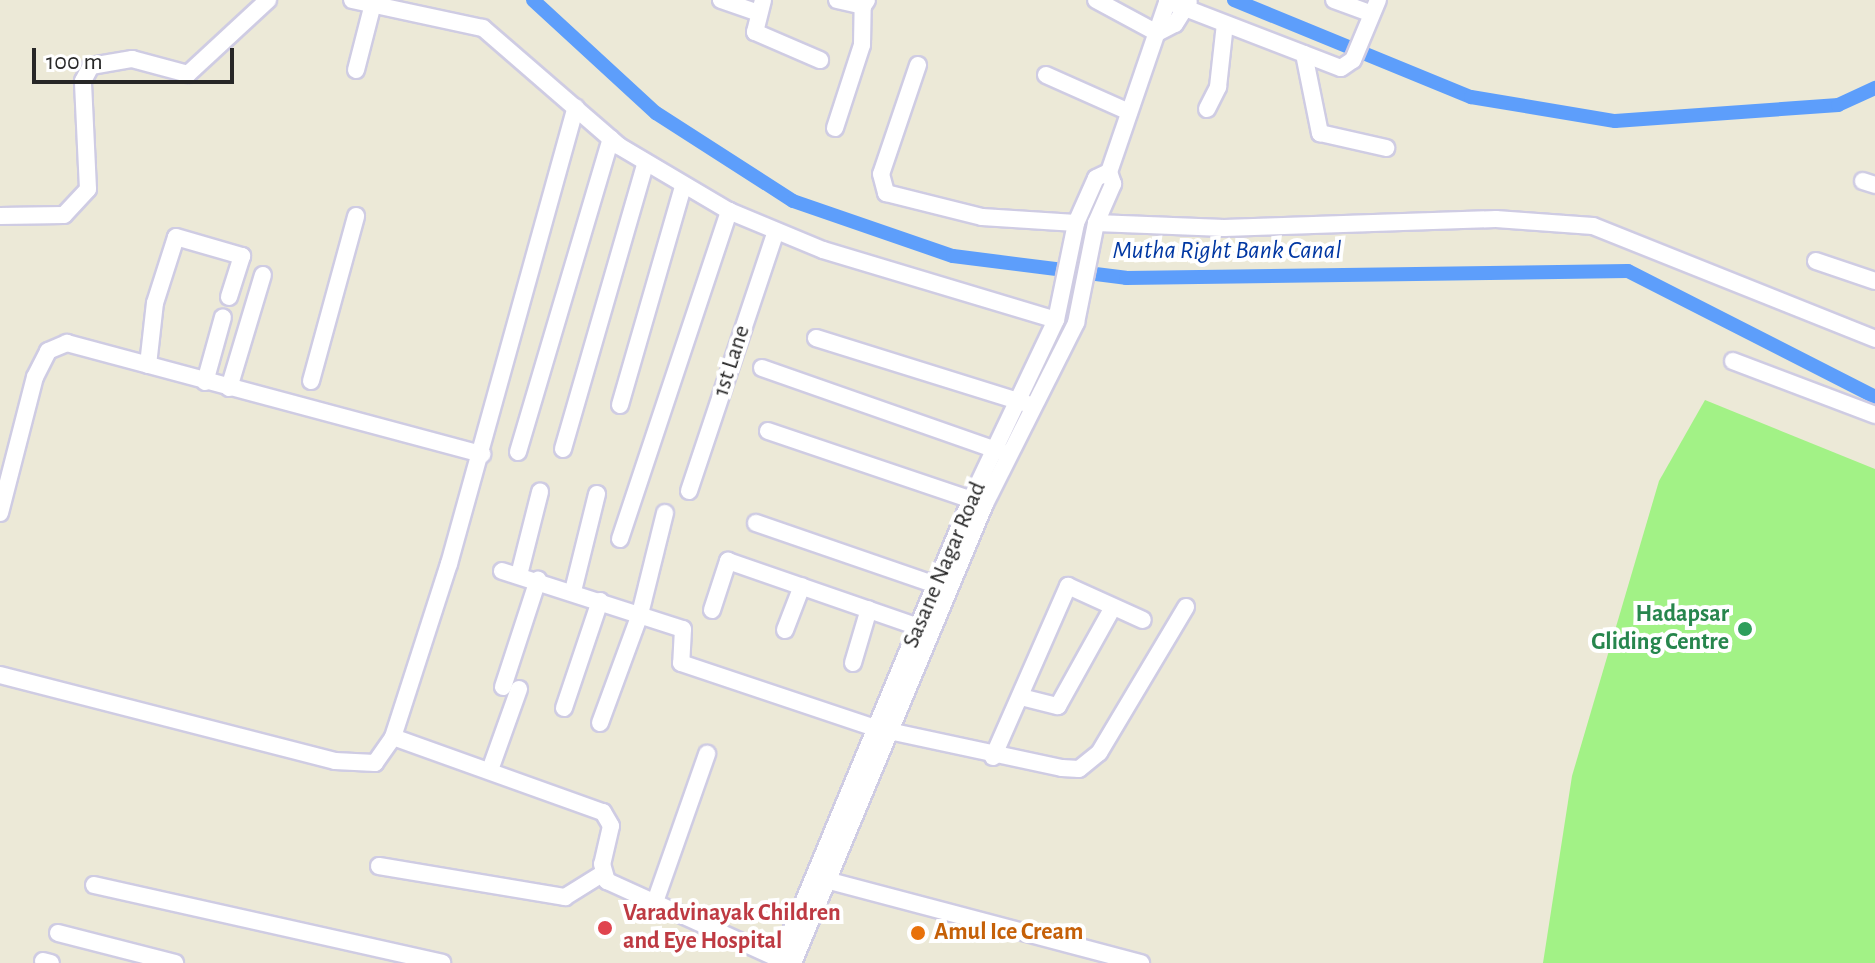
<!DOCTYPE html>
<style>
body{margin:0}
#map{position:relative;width:1875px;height:963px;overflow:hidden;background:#ece9d7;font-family:"Alegreya Sans",sans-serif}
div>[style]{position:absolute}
.pitch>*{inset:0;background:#a2f286}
.canal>*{height:14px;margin:-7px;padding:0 7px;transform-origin:7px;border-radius:7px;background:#5d9efb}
.roads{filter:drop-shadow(2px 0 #cfcce3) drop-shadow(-2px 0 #cfcce3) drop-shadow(0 2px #cfcce3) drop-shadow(0 -2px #cfcce3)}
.minor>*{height:16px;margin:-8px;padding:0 8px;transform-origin:8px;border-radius:8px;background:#fff}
.dots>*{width:22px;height:22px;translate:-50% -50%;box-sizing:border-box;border:4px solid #fff;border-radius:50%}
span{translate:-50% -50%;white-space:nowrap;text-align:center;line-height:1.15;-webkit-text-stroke:8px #fff;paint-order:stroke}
.street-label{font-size:24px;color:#272727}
.leisure-label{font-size:24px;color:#27864d;font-weight:700}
.right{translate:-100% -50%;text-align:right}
.health-label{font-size:24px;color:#be3a42;font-weight:700}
.left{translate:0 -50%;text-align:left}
.food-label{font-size:24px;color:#c56008;font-weight:700}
.water-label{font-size:26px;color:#0037a2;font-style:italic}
.scale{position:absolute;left:32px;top:48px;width:202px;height:36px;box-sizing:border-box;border:4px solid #272727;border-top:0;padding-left:10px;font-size:24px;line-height:28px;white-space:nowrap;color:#272727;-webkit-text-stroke:6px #fff;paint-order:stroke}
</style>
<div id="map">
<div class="pitch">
<i style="clip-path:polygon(1705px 400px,1875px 469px,1875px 963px,1543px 963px,1572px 776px,1659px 481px)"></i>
</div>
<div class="canal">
<i style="left:533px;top:0;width:167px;rotate:42.6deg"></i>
<i style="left:656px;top:113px;width:163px;rotate:32.7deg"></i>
<i style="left:793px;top:201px;width:169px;rotate:19deg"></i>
<i style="left:953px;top:256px;width:174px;rotate:7.2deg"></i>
<i style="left:1126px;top:278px;width:502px;rotate:-0.8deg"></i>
<i style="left:1628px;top:271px;width:277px;rotate:27deg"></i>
<i style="left:1234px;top:0;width:256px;rotate:22.3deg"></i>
<i style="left:1471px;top:97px;width:146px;rotate:9.5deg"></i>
<i style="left:1615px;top:121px;width:224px;rotate:-4.1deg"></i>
<i style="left:1838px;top:105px;width:41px;rotate:-24.7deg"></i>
</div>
<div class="roads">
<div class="minor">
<i style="left:352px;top:0;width:134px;rotate:12.1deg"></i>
<i style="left:483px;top:28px;width:180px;rotate:40.9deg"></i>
<i style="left:619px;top:146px;width:128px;rotate:30.6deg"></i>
<i style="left:729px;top:211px;width:102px;rotate:22.5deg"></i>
<i style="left:823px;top:250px;width:243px;rotate:16.7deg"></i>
<i style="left:721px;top:0;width:39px;rotate:19deg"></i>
<i style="left:763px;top:0;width:33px;rotate:104deg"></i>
<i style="left:755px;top:32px;width:71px;rotate:23.3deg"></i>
<i style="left:837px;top:0;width:27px;rotate:13deg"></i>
<i style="left:863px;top:6px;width:7px;rotate:-56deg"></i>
<i style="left:1096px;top:0;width:69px;rotate:28.4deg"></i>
<i style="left:1334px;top:0;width:40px;rotate:20.2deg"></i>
<i style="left:1167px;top:1px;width:186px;rotate:21.1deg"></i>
<i style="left:1341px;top:68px;width:14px;rotate:-34deg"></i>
<i style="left:1353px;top:60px;width:65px;rotate:-67.4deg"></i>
<i style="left:1157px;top:33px;width:20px;rotate:-27deg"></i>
<i style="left:1175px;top:24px;width:26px;rotate:-58deg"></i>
<i style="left:1304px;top:54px;width:81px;rotate:78.6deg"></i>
<i style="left:1320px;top:133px;width:68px;rotate:12.8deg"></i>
<i style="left:918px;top:65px;width:115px;rotate:108.7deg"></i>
<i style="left:881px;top:174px;width:20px;rotate:75deg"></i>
<i style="left:886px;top:193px;width:99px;rotate:14deg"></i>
<i style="left:982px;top:217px;width:94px;rotate:3.7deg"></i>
<i style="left:356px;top:70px;width:72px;rotate:-75.6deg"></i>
<i style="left:1046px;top:75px;width:91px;rotate:24deg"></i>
<i style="left:1207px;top:109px;width:25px;rotate:-63deg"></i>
<i style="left:1218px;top:87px;width:63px;rotate:-83.7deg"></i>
<i style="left:835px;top:128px;width:87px;rotate:-72deg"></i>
<i style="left:862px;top:45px;width:39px;rotate:-89deg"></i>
<i style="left:1863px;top:181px;width:13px;rotate:18deg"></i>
<i style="left:0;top:216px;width:64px;rotate:-0.9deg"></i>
<i style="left:64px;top:215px;width:35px;rotate:-47deg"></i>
<i style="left:88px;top:189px;width:108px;rotate:-92.7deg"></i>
<i style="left:83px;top:81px;width:17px;rotate:-62deg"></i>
<i style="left:91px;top:66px;width:42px;rotate:-9.7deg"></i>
<i style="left:132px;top:59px;width:58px;rotate:15deg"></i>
<i style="left:188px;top:74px;width:109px;rotate:-42.8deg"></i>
<i style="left:1096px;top:223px;width:128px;rotate:2.2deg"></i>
<i style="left:1224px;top:228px;width:272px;rotate:-1.9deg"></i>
<i style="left:1496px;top:219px;width:97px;rotate:4.1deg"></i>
<i style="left:1593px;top:226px;width:304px;rotate:21.8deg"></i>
<i style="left:1816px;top:261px;width:62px;rotate:18.7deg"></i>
<i style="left:816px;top:338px;width:222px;rotate:17.3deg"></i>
<i style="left:1733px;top:361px;width:152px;rotate:20.8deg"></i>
<i style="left:148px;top:365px;width:62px;rotate:-83.6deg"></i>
<i style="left:155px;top:303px;width:69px;rotate:-72.3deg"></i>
<i style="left:176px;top:237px;width:69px;rotate:16.1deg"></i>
<i style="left:242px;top:256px;width:43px;rotate:107.6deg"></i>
<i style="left:762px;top:368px;width:254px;rotate:19.3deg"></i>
<i style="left:311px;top:381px;width:171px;rotate:-74.7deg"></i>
<i style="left:205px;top:382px;width:67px;rotate:-74.5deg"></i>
<i style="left:229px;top:388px;width:118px;rotate:-73.3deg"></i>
<i style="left:620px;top:405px;width:227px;rotate:-73.9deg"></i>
<i style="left:768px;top:431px;width:222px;rotate:18.7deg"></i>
<i style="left:563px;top:449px;width:296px;rotate:-73.9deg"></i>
<i style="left:518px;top:452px;width:327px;rotate:-73.5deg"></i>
<i style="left:689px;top:491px;width:274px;rotate:-71.5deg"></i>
<i style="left:0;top:513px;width:140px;rotate:-75.6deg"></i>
<i style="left:35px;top:377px;width:29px;rotate:-63deg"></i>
<i style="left:48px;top:351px;width:21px;rotate:-23deg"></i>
<i style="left:67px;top:343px;width:430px;rotate:15deg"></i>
<i style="left:756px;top:523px;width:190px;rotate:19deg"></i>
<i style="left:620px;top:539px;width:346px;rotate:-71.6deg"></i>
<i style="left:502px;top:571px;width:190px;rotate:17.8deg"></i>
<i style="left:683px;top:629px;width:34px;rotate:93deg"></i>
<i style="left:681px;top:663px;width:205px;rotate:18.5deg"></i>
<i style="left:875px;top:728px;width:191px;rotate:12.1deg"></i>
<i style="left:1062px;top:768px;width:17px;rotate:3deg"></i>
<i style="left:1079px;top:769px;width:26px;rotate:-39deg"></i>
<i style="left:1099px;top:753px;width:170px;rotate:-59.2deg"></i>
<i style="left:519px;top:575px;width:86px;rotate:-75.8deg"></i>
<i style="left:573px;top:591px;width:100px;rotate:-76.1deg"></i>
<i style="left:712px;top:610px;width:52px;rotate:-71.9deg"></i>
<i style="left:728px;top:561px;width:202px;rotate:19.1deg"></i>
<i style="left:785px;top:630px;width:47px;rotate:-68.9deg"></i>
<i style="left:853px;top:663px;width:56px;rotate:-73.5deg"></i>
<i style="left:0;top:675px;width:346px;rotate:14.4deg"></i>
<i style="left:335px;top:761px;width:40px;rotate:2.9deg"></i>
<i style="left:375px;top:763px;width:32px;rotate:-55deg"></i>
<i style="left:393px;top:737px;width:182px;rotate:-72.1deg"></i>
<i style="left:449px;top:564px;width:474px;rotate:-74.5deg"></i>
<i style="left:503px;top:687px;width:113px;rotate:-71.9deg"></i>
<i style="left:1021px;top:697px;width:38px;rotate:14deg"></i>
<i style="left:1058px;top:706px;width:113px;rotate:-60.9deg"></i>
<i style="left:564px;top:708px;width:113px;rotate:-71.4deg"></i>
<i style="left:600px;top:723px;width:116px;rotate:-69.8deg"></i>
<i style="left:640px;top:614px;width:104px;rotate:-76.1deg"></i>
<i style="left:393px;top:737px;width:223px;rotate:19.7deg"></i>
<i style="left:603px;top:812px;width:16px;rotate:60deg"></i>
<i style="left:611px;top:826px;width:39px;rotate:103deg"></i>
<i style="left:602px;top:864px;width:18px;rotate:74deg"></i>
<i style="left:607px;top:881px;width:199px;rotate:24.4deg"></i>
<i style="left:993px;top:757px;width:187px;rotate:-66.3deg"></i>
<i style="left:1068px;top:586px;width:82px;rotate:24.4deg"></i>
<i style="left:490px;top:770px;width:86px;rotate:-70.3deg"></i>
<i style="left:379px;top:866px;width:189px;rotate:9.5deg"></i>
<i style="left:565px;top:897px;width:44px;rotate:-31.9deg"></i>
<i style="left:826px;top:880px;width:326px;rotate:14.8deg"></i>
<i style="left:94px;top:885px;width:357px;rotate:12.6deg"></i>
<i style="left:656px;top:899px;width:154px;rotate:-70.6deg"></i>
<i style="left:58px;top:933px;width:121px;rotate:14.4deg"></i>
<i style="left:43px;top:961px;width:8px;rotate:14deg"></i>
<i style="left:778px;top:963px;width:503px;rotate:-67.42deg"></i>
<i style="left:971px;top:499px;width:198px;rotate:-64.6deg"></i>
<i style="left:1056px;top:320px;width:99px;rotate:-78.3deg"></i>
<i style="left:1076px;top:223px;width:49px;rotate:-66deg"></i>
<i style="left:1096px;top:178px;width:14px;rotate:-25deg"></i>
<i style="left:793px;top:963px;width:498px;rotate:-67.3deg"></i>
<i style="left:985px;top:504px;width:203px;rotate:-63.3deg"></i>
<i style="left:1076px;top:323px;width:102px;rotate:-78.7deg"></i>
<i style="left:1096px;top:223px;width:43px;rotate:-66.4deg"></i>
<i style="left:1113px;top:184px;width:13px;rotate:-108deg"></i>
<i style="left:1109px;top:172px;width:182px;rotate:-71.1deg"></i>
</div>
</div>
<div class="dots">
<i style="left:1745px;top:629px;background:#2e9e5b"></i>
<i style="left:605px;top:928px;background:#e0444e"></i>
<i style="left:918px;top:933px;background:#e8710a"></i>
</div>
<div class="street-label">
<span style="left:732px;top:361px;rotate:-72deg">1st Lane</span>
<span style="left:945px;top:565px;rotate:-67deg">Sasane Nagar Road</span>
</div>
<div class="leisure-label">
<span class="right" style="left:1729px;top:629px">Hadapsar<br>Gliding Centre</span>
</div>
<div class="health-label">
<span class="left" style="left:623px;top:928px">Varadvinayak Children<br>and Eye Hospital</span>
</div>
<div class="food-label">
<span class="left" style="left:934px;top:933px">Amul Ice Cream</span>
</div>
<div class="water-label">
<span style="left:1227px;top:251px">Mutha Right Bank Canal</span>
</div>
<div class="scale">100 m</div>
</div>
